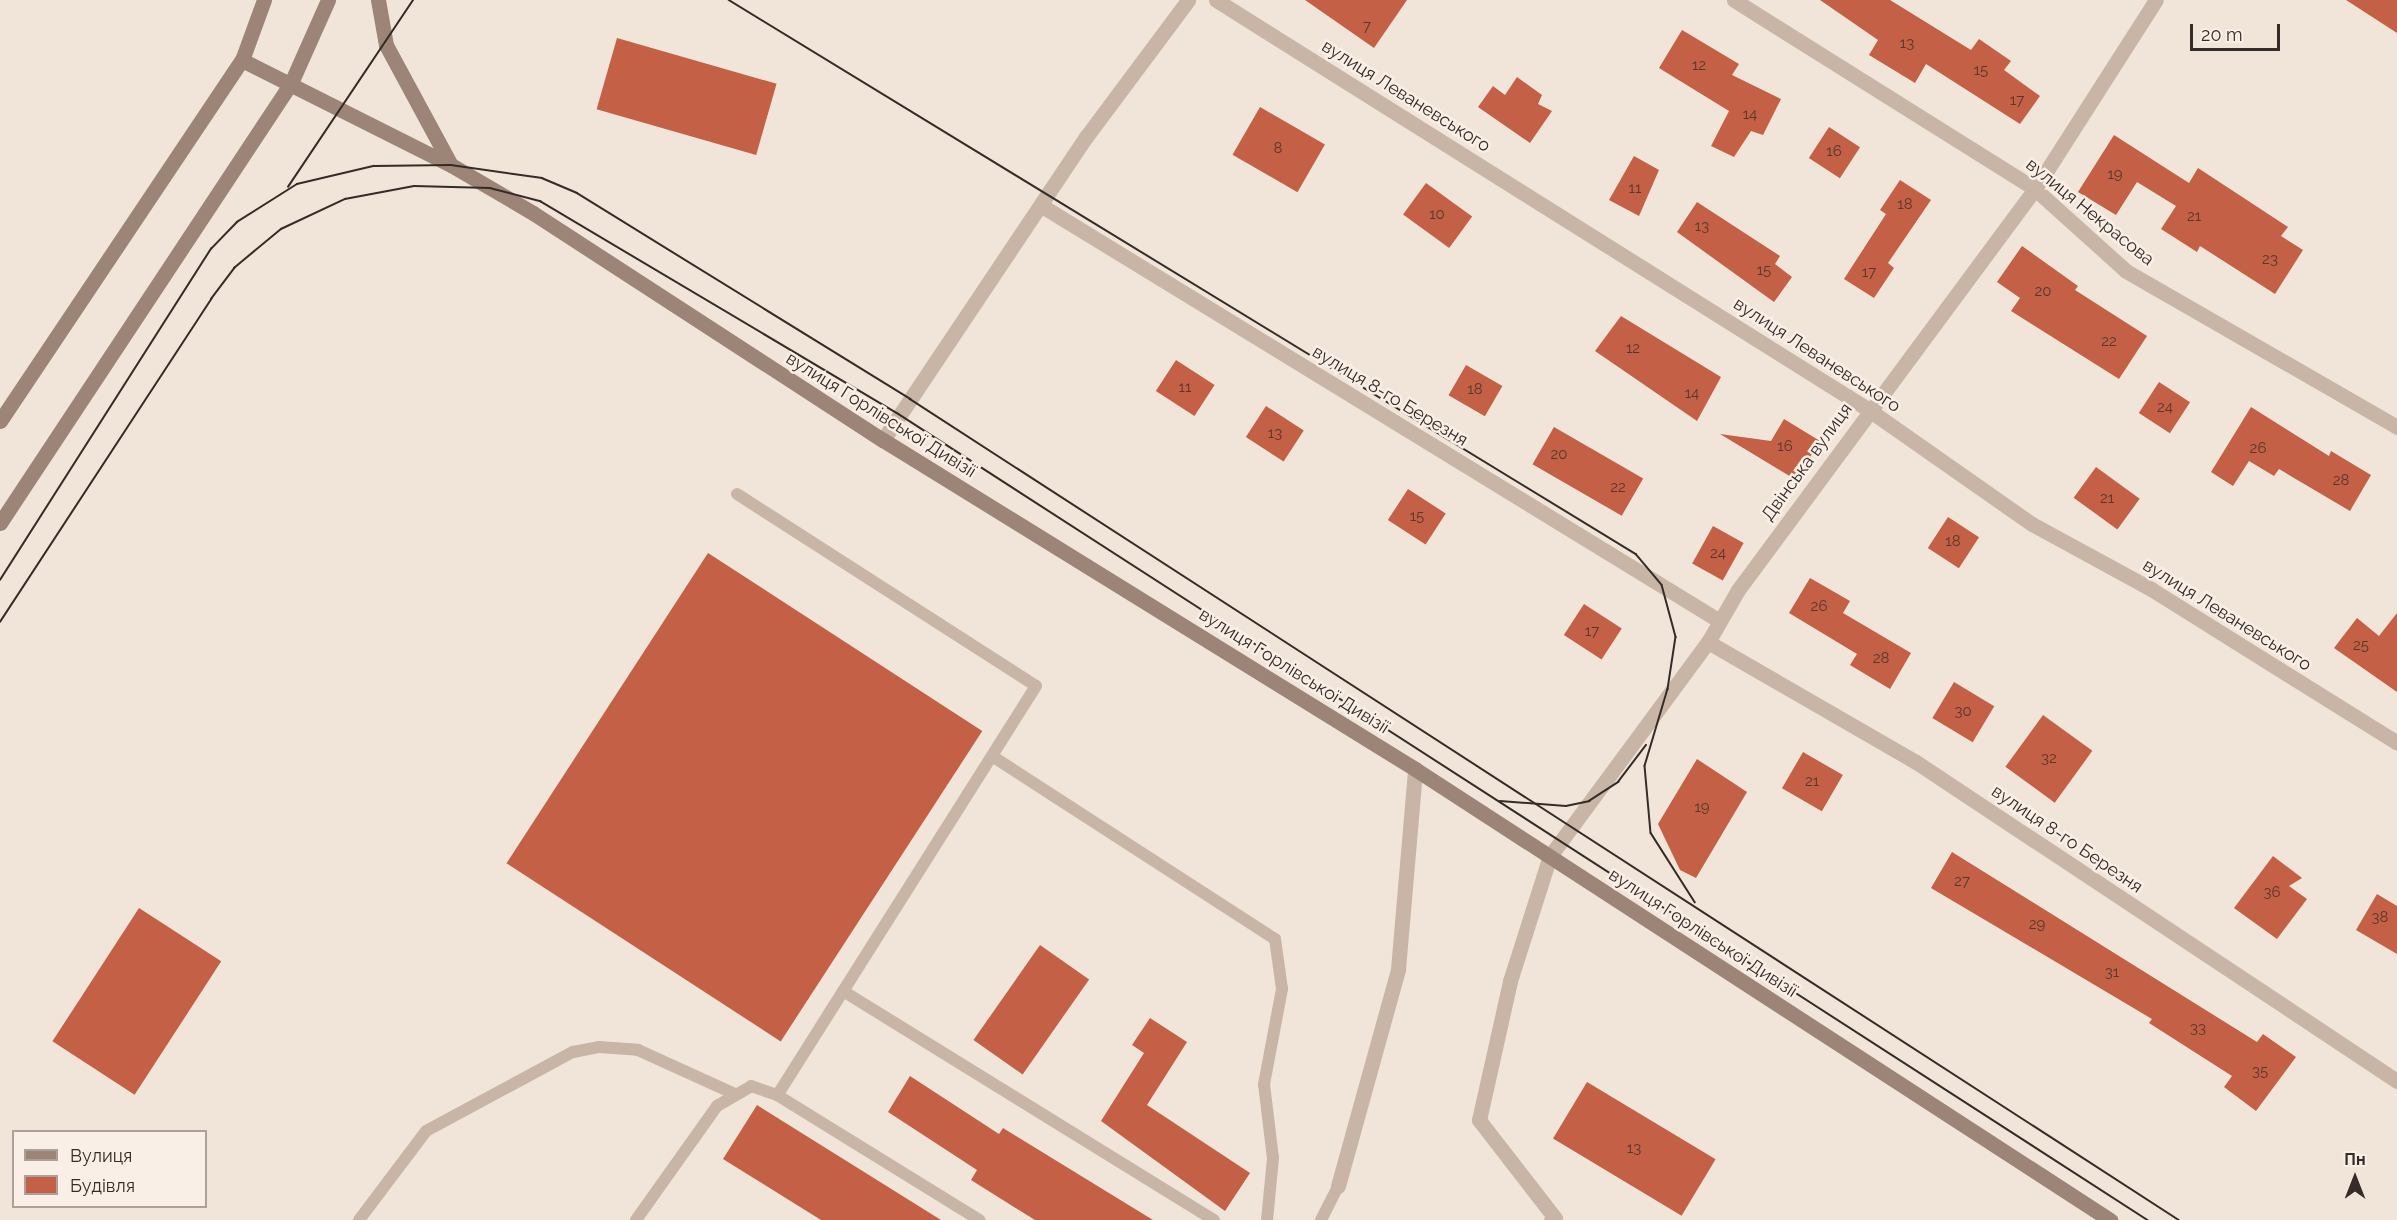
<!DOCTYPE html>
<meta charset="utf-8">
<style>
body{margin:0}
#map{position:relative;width:2397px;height:1220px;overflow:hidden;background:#f1e5da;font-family:Raleway,sans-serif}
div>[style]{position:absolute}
.building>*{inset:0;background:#c36045;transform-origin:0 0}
.service>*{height:12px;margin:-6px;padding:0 6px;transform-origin:6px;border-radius:6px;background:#c8b5a6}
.minor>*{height:15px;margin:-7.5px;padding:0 7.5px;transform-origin:7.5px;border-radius:7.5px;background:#c8b5a6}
.secondary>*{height:15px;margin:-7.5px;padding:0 7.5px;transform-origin:7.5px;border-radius:7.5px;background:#9c8477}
.tram>*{height:1.5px;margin:-0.75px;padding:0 0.75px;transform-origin:0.75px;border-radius:0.75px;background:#352b27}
span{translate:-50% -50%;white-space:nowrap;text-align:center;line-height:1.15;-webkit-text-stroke:5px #f9efe6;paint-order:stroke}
.number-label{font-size:15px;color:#58382e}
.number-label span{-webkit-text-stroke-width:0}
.street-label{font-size:18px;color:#352b27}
.legend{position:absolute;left:12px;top:1130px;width:195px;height:78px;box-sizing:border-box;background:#f9efe6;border:2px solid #aba19a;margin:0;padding:8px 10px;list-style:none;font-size:18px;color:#352b27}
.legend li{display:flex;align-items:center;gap:12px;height:30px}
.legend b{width:30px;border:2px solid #aba19a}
.north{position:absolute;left:2325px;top:1148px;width:60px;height:60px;-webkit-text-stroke:4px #f9efe6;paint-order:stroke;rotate:0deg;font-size:16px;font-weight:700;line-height:24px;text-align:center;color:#352b27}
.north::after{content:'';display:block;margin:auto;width:21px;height:27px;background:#352b27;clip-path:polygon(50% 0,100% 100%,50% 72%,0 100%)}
.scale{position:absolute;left:2190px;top:24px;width:90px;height:27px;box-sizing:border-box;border:3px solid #352b27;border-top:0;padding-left:8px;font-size:18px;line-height:21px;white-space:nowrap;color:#352b27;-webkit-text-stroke:4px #f9efe6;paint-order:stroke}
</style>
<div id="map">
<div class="building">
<i style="clip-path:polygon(1305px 0,1407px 0,1374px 48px)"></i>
<i style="clip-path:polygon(1820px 0,1890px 0,1971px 50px,1979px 39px,2011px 61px,2004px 70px,2040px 96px,2020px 124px,1926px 64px,1915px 83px,1869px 55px,1878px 40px)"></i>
<i style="clip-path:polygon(2346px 0,2397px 0,2397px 33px)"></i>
<i style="clip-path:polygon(1682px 30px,1739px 64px,1732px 75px,1781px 99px,1763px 135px,1751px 131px,1734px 157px,1711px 146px,1729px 111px,1659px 68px)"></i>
<i style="left:617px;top:38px;width:166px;height:74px;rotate:16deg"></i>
<i style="clip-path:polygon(1517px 77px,1542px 95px,1538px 104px,1552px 111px,1530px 143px,1478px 107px,1493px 86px,1505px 95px)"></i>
<i style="left:1260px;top:107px;width:75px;height:55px;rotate:30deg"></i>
<i style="left:1829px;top:127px;width:37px;height:37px;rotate:33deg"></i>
<i style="clip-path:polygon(2114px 135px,2189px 183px,2198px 168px,2288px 227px,2281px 236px,2303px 250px,2275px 294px,2200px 246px,2197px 252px,2161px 229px,2176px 206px,2137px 182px,2116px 215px,2078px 192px)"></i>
<i style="clip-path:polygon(1634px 156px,1659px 170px,1639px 216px,1609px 200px)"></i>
<i style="clip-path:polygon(1900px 180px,1931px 200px,1888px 263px,1894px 268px,1874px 298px,1844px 279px,1886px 214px,1880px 210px)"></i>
<i style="left:1426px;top:183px;width:57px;height:39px;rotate:36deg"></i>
<i style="clip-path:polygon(1697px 202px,1780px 256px,1775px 264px,1792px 277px,1774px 302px,1677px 232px)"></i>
<i style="clip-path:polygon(2022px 246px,2078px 286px,2075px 290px,2147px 336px,2119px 379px,2011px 311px,2020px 298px,1997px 282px)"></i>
<i style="clip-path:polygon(1621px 316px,1721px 377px,1697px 421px,1595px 351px)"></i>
<i style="left:1176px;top:360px;width:46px;height:37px;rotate:33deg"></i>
<i style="left:1466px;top:365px;width:42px;height:35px;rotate:30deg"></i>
<i style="left:2159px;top:382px;width:37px;height:37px;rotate:33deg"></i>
<i style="left:1266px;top:406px;width:45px;height:37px;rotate:33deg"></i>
<i style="clip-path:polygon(2251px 407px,2329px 456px,2331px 451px,2371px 475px,2350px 511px,2279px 469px,2274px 476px,2249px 461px,2233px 486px,2211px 472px)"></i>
<i style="clip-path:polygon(1784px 419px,1820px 441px,1796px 480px,1720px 434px,1771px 441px)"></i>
<i style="left:1554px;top:427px;width:103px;height:43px;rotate:30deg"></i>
<i style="left:2096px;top:467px;width:54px;height:38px;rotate:36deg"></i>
<i style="left:1408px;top:489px;width:45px;height:37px;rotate:33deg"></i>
<i style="left:1948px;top:517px;width:37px;height:37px;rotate:33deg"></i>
<i style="left:1713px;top:526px;width:35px;height:43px;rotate:29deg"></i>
<i style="left:708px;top:553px;width:327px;height:370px;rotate:33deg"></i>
<i style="clip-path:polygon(1810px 578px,1850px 601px,1843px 613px,1911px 653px,1890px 689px,1850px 665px,1857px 654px,1789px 613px)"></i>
<i style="left:1584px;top:604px;width:45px;height:37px;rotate:33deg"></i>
<i style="clip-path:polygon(2397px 613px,2397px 692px,2334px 648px,2357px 618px,2379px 636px)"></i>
<i style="left:1954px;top:682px;width:47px;height:42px;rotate:31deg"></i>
<i style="left:2043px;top:715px;width:61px;height:64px;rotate:36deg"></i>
<i style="left:1803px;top:752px;width:46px;height:42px;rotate:30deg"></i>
<i style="clip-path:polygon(1697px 759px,1747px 792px,1696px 878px,1680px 870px,1658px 824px)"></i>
<i style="clip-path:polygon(1952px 852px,2257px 1042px,2263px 1034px,2296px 1057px,2256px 1111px,2224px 1087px,2232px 1076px,2149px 1023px,2152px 1019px,1931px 888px)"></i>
<i style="clip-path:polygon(2273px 856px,2302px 878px,2289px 886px,2307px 899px,2277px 939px,2234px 908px)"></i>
<i style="clip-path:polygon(2377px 894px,2397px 906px,2397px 954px,2356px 930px)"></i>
<i style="left:139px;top:908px;width:98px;height:159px;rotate:33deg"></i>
<i style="left:1040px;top:945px;width:60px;height:116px;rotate:35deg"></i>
<i style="clip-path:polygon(1150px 1018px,1187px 1042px,1147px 1105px,1250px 1173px,1225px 1211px,1101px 1121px,1144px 1053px,1132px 1045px)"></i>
<i style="clip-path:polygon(910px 1076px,999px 1134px,1003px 1128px,1153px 1220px,1035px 1220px,971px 1180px,977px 1170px,888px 1112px)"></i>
<i style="left:1587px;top:1082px;width:150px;height:66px;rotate:31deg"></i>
<i style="clip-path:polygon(757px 1105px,941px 1220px,821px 1220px,723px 1159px)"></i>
</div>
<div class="service">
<i style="left:737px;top:494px;width:355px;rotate:32.7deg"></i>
<i style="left:1036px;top:686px;width:484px;rotate:122.3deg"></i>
<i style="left:992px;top:756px;width:337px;rotate:32.9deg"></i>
<i style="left:1275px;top:939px;width:50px;rotate:82deg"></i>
<i style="left:1282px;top:989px;width:97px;rotate:100.7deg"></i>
<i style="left:1264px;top:1084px;width:75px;rotate:83.1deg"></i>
<i style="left:1273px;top:1158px;width:62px;rotate:95.5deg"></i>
<i style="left:843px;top:991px;width:436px;rotate:31.7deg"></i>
<i style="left:359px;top:1220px;width:111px;rotate:-53deg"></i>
<i style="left:426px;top:1131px;width:167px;rotate:-28.3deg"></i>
<i style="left:573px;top:1052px;width:26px;rotate:-11deg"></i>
<i style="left:599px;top:1047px;width:39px;rotate:4deg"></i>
<i style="left:638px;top:1050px;width:104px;rotate:24.4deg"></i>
<i style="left:636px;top:1220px;width:140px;rotate:-54.6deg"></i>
<i style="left:717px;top:1106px;width:39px;rotate:-30deg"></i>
<i style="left:751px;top:1086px;width:28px;rotate:19deg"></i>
<i style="left:777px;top:1095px;width:238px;rotate:31.7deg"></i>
<i style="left:1321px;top:1220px;width:38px;rotate:-63deg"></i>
</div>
<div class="minor">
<i style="left:1216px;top:0;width:771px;rotate:32.12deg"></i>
<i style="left:1869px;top:410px;width:199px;rotate:35deg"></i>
<i style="left:2032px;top:524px;width:136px;rotate:28.6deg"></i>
<i style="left:2151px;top:589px;width:290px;rotate:32deg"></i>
<i style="left:1734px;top:0;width:355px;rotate:32.1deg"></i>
<i style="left:2035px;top:189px;width:122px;rotate:42deg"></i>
<i style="left:2126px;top:271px;width:313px;rotate:29.9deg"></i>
<i style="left:1042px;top:206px;width:793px;rotate:31.48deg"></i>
<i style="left:883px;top:440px;width:365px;rotate:-56.2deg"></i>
<i style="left:1086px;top:137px;width:171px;rotate:-53.3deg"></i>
<i style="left:1708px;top:642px;width:240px;rotate:30deg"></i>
<i style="left:1916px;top:762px;width:577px;rotate:33.55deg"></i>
<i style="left:1338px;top:1186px;width:225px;rotate:-74.5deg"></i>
<i style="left:1398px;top:969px;width:201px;rotate:-85.1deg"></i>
<i style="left:1551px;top:1220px;width:4px;rotate:-27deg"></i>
<i style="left:1555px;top:1218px;width:124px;rotate:-127.8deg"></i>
<i style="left:1479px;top:1120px;width:142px;rotate:-77.4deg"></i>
<i style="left:1510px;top:981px;width:131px;rotate:-72.3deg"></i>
<i style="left:1550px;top:856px;width:266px;rotate:-53.6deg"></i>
<i style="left:1708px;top:642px;width:60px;rotate:-60deg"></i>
<i style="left:1738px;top:590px;width:499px;rotate:-53.5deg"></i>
<i style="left:2035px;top:189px;width:224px;rotate:-57.4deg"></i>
</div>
<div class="secondary">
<i style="left:378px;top:0;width:46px;rotate:79.9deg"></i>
<i style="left:386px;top:45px;width:136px;rotate:61.6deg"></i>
<i style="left:242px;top:60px;width:234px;rotate:26.7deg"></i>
<i style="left:451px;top:165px;width:95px;rotate:30.3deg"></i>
<i style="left:533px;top:213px;width:417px;rotate:33deg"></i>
<i style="left:883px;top:440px;width:626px;rotate:31.73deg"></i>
<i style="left:1415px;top:769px;width:829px;rotate:32.98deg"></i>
<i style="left:0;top:421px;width:435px;rotate:-56.2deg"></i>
<i style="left:242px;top:60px;width:64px;rotate:-69.9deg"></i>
<i style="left:0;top:523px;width:528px;rotate:-56.52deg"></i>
<i style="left:291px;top:83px;width:91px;rotate:-66deg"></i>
</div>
<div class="tram">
<i style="left:729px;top:0;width:1063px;rotate:31.42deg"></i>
<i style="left:1636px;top:554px;width:40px;rotate:50deg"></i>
<i style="left:1662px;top:585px;width:54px;rotate:74.9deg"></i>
<i style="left:1676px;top:637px;width:53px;rotate:98.7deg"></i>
<i style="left:1668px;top:689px;width:80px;rotate:106.6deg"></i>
<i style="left:1645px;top:766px;width:67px;rotate:84.9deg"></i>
<i style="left:1651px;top:833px;width:82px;rotate:57.5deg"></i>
<i style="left:288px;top:187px;width:225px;rotate:-56.2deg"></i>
<i style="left:0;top:580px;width:393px;rotate:-57.5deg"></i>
<i style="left:211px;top:249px;width:37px;rotate:-46deg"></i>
<i style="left:237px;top:222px;width:71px;rotate:-32.3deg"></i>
<i style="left:297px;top:184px;width:79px;rotate:-13.2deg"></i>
<i style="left:374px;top:166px;width:77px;rotate:-0.7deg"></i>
<i style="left:451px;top:165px;width:92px;rotate:8.1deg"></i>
<i style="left:542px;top:178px;width:38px;rotate:23deg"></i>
<i style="left:577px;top:193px;width:392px;rotate:31.7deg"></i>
<i style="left:910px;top:399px;width:1511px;rotate:32.9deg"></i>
<i style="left:0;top:622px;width:386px;rotate:-56.8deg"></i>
<i style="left:211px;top:299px;width:39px;rotate:-53deg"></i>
<i style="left:234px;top:268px;width:61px;rotate:-39.7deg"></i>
<i style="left:281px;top:229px;width:71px;rotate:-25.1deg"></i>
<i style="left:345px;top:199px;width:70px;rotate:-10.7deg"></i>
<i style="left:414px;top:186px;width:76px;rotate:1.5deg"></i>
<i style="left:490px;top:188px;width:52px;rotate:14.6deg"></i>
<i style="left:540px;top:201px;width:415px;rotate:30.7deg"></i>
<i style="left:897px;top:413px;width:1489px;rotate:32.83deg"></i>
<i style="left:1500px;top:801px;width:66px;rotate:4.3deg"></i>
<i style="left:1566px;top:806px;width:24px;rotate:-12deg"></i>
<i style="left:1589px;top:801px;width:35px;rotate:-33deg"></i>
<i style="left:1618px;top:782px;width:46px;rotate:-52.9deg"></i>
</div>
<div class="number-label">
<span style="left:1367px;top:27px">7</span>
<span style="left:1907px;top:44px">13</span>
<span style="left:1699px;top:66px">12</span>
<span style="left:1981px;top:71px">15</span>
<span style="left:2017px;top:101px">17</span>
<span style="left:1750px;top:115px">14</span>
<span style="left:1278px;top:149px">8</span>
<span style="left:1834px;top:152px">16</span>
<span style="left:2115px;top:175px">19</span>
<span style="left:1635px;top:189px">11</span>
<span style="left:1905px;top:205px">18</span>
<span style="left:1437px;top:215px">10</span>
<span style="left:2194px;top:217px">21</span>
<span style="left:1702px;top:227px">13</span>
<span style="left:2270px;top:260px">23</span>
<span style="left:1764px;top:271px">15</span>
<span style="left:1869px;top:273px">17</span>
<span style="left:2043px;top:292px">20</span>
<span style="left:2109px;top:342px">22</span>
<span style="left:1633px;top:349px">12</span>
<span style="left:1185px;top:388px">11</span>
<span style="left:1475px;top:390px">18</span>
<span style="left:1692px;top:394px">14</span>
<span style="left:2165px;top:408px">24</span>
<span style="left:1275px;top:434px">13</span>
<span style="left:1785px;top:447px">16</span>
<span style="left:2258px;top:449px">26</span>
<span style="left:1559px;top:455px">20</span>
<span style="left:2341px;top:481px">28</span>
<span style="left:1618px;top:488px">22</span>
<span style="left:2107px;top:499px">21</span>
<span style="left:1417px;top:517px">15</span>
<span style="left:1953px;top:542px">18</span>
<span style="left:1718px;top:554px">24</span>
<span style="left:1819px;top:607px">26</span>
<span style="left:1592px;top:632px">17</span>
<span style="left:2361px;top:646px">25</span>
<span style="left:1881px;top:659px">28</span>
<span style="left:1963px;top:712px">30</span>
<span style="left:2049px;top:759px">32</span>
<span style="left:1812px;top:782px">21</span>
<span style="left:1702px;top:808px">19</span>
<span style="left:1962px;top:882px">27</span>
<span style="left:2272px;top:893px">36</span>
<span style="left:2380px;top:918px">38</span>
<span style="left:2037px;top:925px">29</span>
<span style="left:2112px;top:973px">31</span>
<span style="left:2198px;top:1029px">33</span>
<span style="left:2260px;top:1072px">35</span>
<span style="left:1634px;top:1149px">13</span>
</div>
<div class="street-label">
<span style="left:1406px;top:96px;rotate:32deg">вулиця Леваневського</span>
<span style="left:2090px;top:212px;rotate:39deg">вулиця Некрасова</span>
<span style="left:1817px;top:355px;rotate:33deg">вулиця Леваневського</span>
<span style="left:1390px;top:396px;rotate:31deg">вулиця 8-го Березня</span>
<span style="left:881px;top:415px;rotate:32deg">вулиця Горлівської Дивізії</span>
<span style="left:1807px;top:462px;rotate:-54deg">Двінська вулиця</span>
<span style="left:2227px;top:615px;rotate:32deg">вулиця Леваневського</span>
<span style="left:1294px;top:671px;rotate:32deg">вулиця Горлівської Дивізії</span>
<span style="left:2067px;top:839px;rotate:34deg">вулиця 8-го Березня</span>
<span style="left:1703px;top:933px;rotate:33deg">вулиця Горлівської Дивізії</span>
</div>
<ul class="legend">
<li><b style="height:8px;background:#9c8477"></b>Вулиця</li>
<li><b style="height:16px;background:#c36045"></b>Будівля</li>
</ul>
<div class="north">Пн</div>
<div class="scale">20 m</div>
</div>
